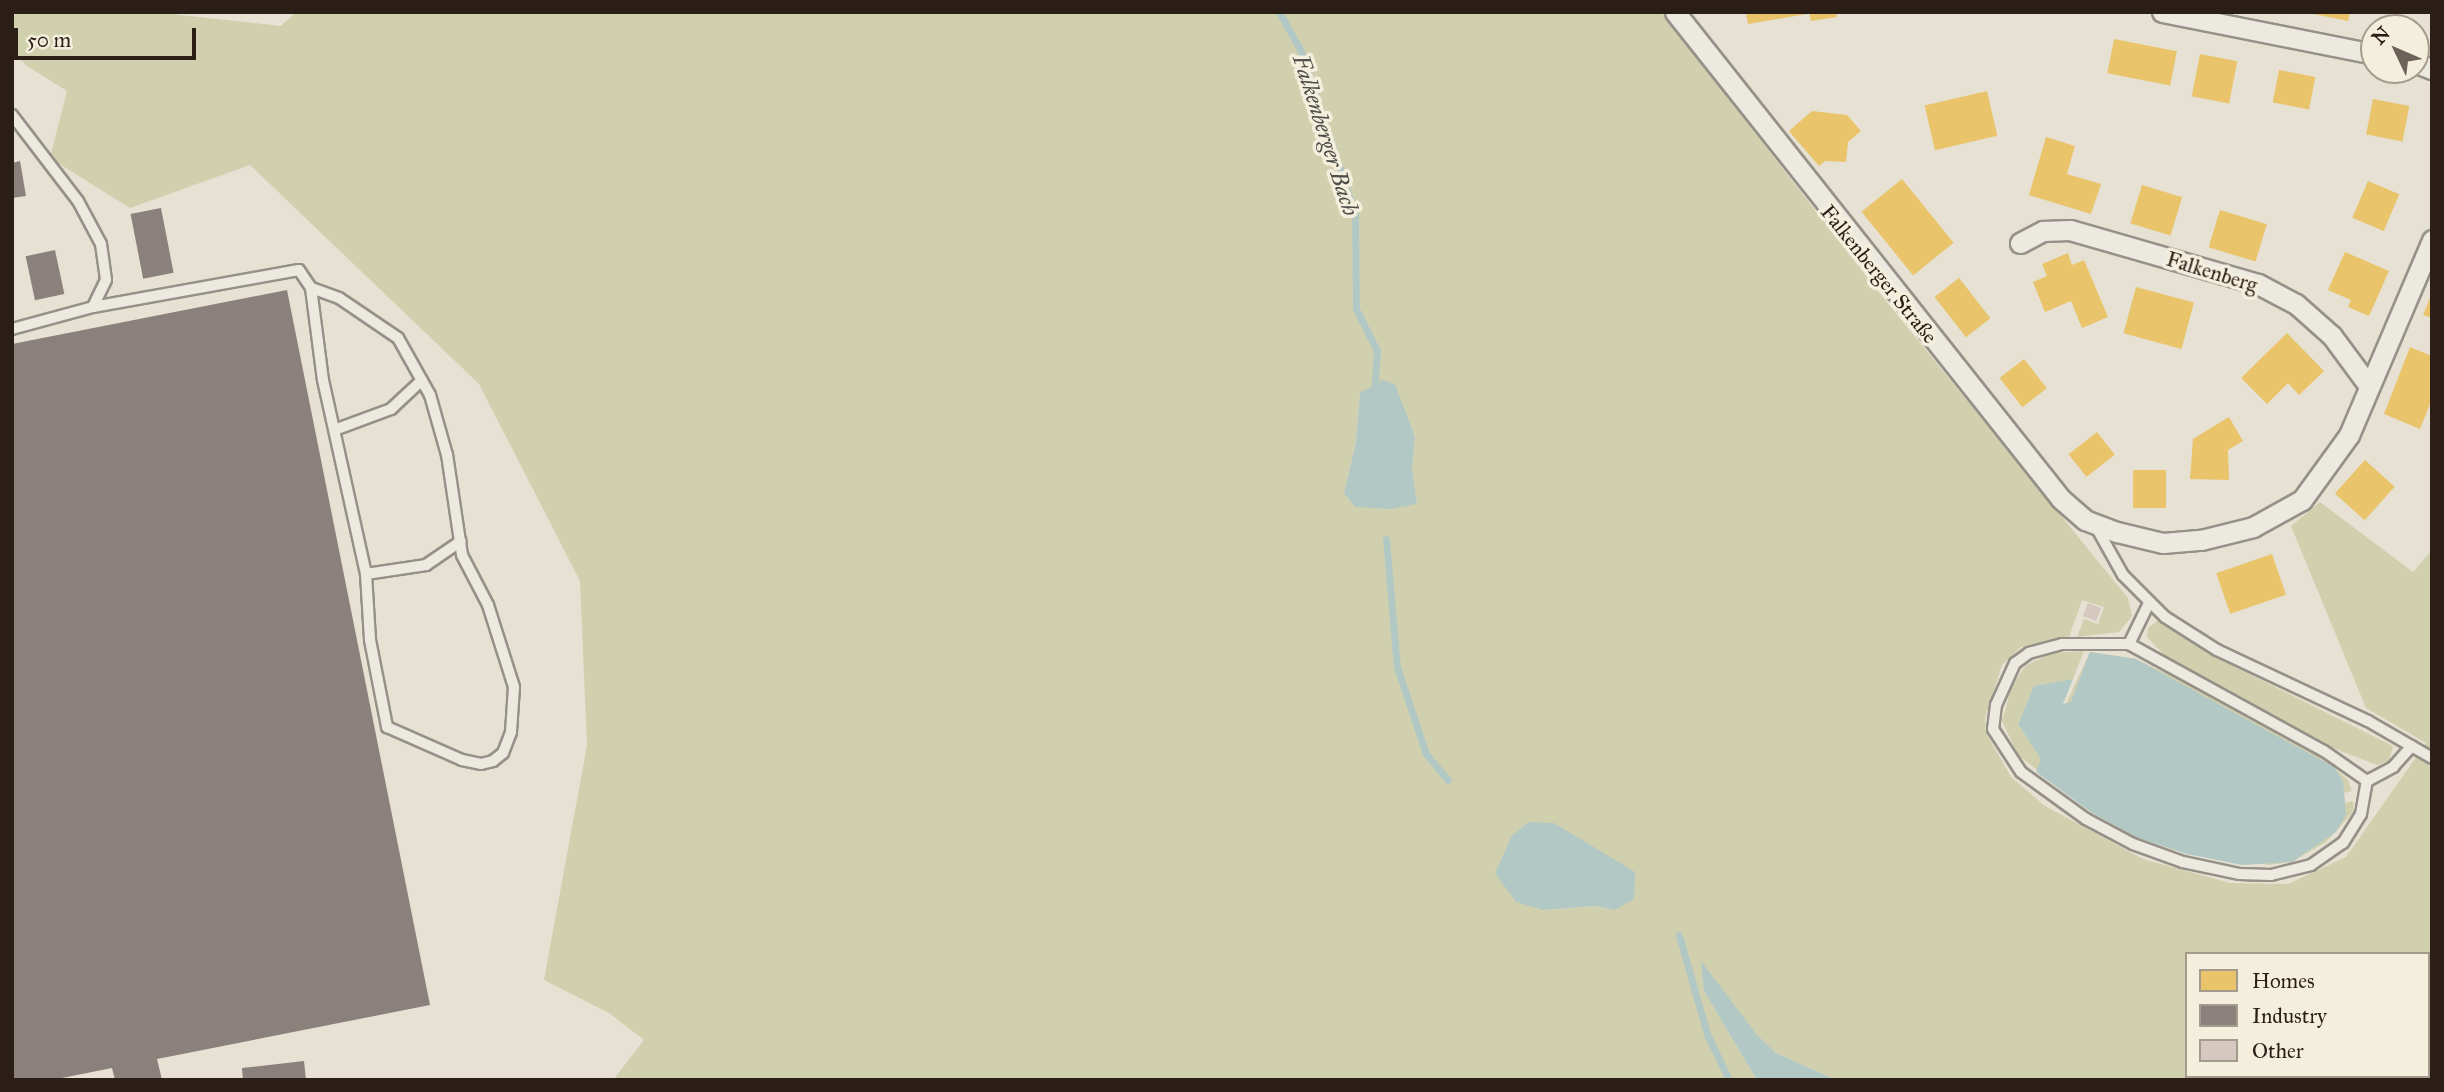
<!DOCTYPE html>
<meta charset="utf-8">
<style>
body{margin:0}
#map{position:relative;width:2444px;height:1092px;overflow:hidden;background:#e6e1d2;font-family:"IM FELL Great Primer",serif}
div>[style]{position:absolute}
.green>*{inset:0;background:#d1d0ae}
.water>*{inset:0;background:#b2c8c5}
.homes>*{inset:0;background:#e9c46a;transform-origin:0 0}
.industry>*{inset:0;background:#8a817c;transform-origin:0 0}
.stream>*{height:7px;margin:-3.5px;padding:0 3.5px;transform-origin:3.5px;border-radius:3.5px;background:#b2c8c5}
.building>*{inset:0;background:#d4c8bf;transform-origin:0 0}
.roads{filter:drop-shadow(2px 0 #969188) drop-shadow(-2px 0 #969188) drop-shadow(0 2px #969188) drop-shadow(0 -2px #969188)}
.lane>*{height:10px;margin:-5px;padding:0 5px;transform-origin:5px;border-radius:5px;background:#ece9e1}
.street>*{height:19px;margin:-9.5px;padding:0 9.5px;transform-origin:9.5px;border-radius:9.5px;background:#ece9e1}
span{translate:-50% -50%;white-space:nowrap;text-align:center;line-height:1.15;-webkit-text-stroke:7px #f4eedd;paint-order:stroke}
.street-label{font-size:21px;color:#2b1e16}
.water-label{font-size:23px;color:#4d4e49;font-style:italic}
.frame{position:absolute;inset:0;border:14px solid #2b1e16;pointer-events:none}
.legend{position:absolute;left:2185px;top:952px;width:245px;height:126px;box-sizing:border-box;background:#f4eedd;border:2px solid #a49b8d;margin:0;padding:9px 12px;list-style:none;font-size:21px;color:#2b1e16}
.legend li{display:flex;align-items:center;gap:14px;height:35px}
.legend b{width:35px;border:2px solid #a49b8d}
.north{position:absolute;left:2360px;top:14px;width:70px;height:70px;box-sizing:border-box;background:#f4eedd;border:2px solid #a49b8d;border-radius:50%;rotate:314deg;font-size:19px;font-weight:700;line-height:28px;text-align:center;color:#2b1e16}
.north::after{content:'';display:block;margin:auto;width:24px;height:32px;background:#6c6258;clip-path:polygon(50% 0,100% 100%,50% 72%,0 100%)}
.scale{position:absolute;left:14px;top:28px;width:182px;height:32px;box-sizing:border-box;border:4px solid #2b1e16;border-top:0;padding-left:9px;font-size:21px;line-height:24px;white-space:nowrap;color:#2b1e16;-webkit-text-stroke:5px #f4eedd;paint-order:stroke}
</style>
<div id="map">
<div class="green">
<i style="clip-path:polygon(evenodd,17px 12px,153px 12px,281px 26px,296px 12px,1661px 12px,1881px 295px,2128px 598px,2132px 616px,2119px 632px,2077px 637px,2084px 619px,2098px 624px,2104px 607px,2082px 600px,2069px 637px,2021px 647px,2002px 665px,1985px 718px,1986px 733px,2011px 777px,2045px 806px,2143px 859px,2230px 883px,2288px 884px,2346px 857px,2426px 743px,2366px 708px,2291px 526px,2320px 502px,2413px 572px,2432px 550px,2432px 1080px,1836px 1080px,1776px 1053px,1704px 991px,1757px 1080px,613px 1080px,644px 1040px,609px 1013px,544px 980px,587px 745px,580px 581px,479px 384px,250px 165px,130px 208px,50px 158px,67px 91px,27px 66px,12px 50px,12px 19px,17px 12px,1360px 393px,1405px 413px,1415px 437px,1412px 467px,1417px 504px,1344px 493px,1356px 442px,1360px 393px,17px 12px,1508px 845px,1615px 910px,1595px 906px,1543px 910px,1495px 873px,1508px 845px,17px 12px,2187px 954px,2428px 954px,2428px 1076px,2187px 1076px,2187px 954px)"></i>
<i style="clip-path:polygon(2157px 621px,2213px 656px,2393px 746px,2389px 761px,2377px 765px,2328px 746px,2321px 757px,2348px 780px,2352px 791px,2344px 793px,2345px 803px,2353px 801px,2354px 811px,2326px 842px,2292px 862px,2269px 865px,2187px 854px,2136px 837px,2091px 812px,2018px 755px,2002px 721px,2012px 686px,2025px 666px,2051px 653px,2084px 651px,2073px 679px,2034px 686px,2018px 724px,2041px 758px,2090px 652px,2136px 659px,2165px 673px,2169px 670px,2171px 662px,2147px 637px,2148px 628px)"></i>
</div>
<div class="water">
<i style="clip-path:polygon(1382px 380px,1395px 384px,1415px 437px,1412px 467px,1417px 504px,1390px 509px,1355px 507px,1344px 493px,1356px 442px,1360px 393px)"></i>
<i style="clip-path:polygon(2090px 652px,2136px 659px,2334px 767px,2343px 781px,2346px 815px,2336px 832px,2292px 862px,2242px 865px,2187px 854px,2136px 837px,2091px 812px,2036px 772px,2041px 759px,2018px 724px,2034px 686px,2073px 679px,2063px 704px,2071px 702px)"></i>
<i style="clip-path:polygon(1528px 822px,1554px 823px,1635px 872px,1634px 899px,1615px 910px,1595px 906px,1543px 910px,1516px 902px,1495px 873px,1512px 836px)"></i>
<i style="clip-path:polygon(1701px 961px,1756px 1034px,1776px 1053px,1836px 1080px,1757px 1080px,1704px 991px)"></i>
</div>
<div class="homes">
<i style="clip-path:polygon(1746px 12px,1807px 12px,1807px 14px,1748px 24px)"></i>
<i style="clip-path:polygon(1809px 12px,1836px 12px,1837px 17px,1811px 21px)"></i>
<i style="clip-path:polygon(2304px 12px,2350px 12px,2348px 21px)"></i>
<i style="left:2114px;top:39px;width:64px;height:35px;rotate:11deg"></i>
<i style="left:2200px;top:54px;width:38px;height:43px;rotate:11deg"></i>
<i style="left:2279px;top:70px;width:37px;height:33px;rotate:11deg"></i>
<i style="left:1987px;top:91px;width:46px;height:64px;rotate:77deg"></i>
<i style="left:2373px;top:99px;width:37px;height:36px;rotate:11deg"></i>
<i style="clip-path:polygon(1812px 111px,1847px 115px,1861px 131px,1848px 142px,1846px 162px,1825px 161px,1819px 166px,1789px 131px)"></i>
<i style="clip-path:polygon(2046px 137px,2075px 146px,2067px 174px,2101px 184px,2091px 214px,2029px 195px)"></i>
<i style="left:1902px;top:179px;width:82px;height:52px;rotate:51deg"></i>
<i style="left:2368px;top:181px;width:34px;height:40px;rotate:23deg"></i>
<i style="left:2142px;top:185px;width:42px;height:40px;rotate:17deg"></i>
<i style="left:2220px;top:210px;width:49px;height:39px;rotate:17deg"></i>
<i style="clip-path:polygon(2345px 252px,2389px 271px,2369px 316px,2348px 307px,2351px 300px,2328px 290px)"></i>
<i style="clip-path:polygon(2068px 253px,2072px 265px,2084px 260px,2108px 317px,2082px 328px,2071px 301px,2045px 312px,2033px 282px,2047px 276px,2042px 264px)"></i>
<i style="left:1959px;top:278px;width:51px;height:31px;rotate:52deg"></i>
<i style="left:2136px;top:287px;width:60px;height:48px;rotate:15deg"></i>
<i style="clip-path:polygon(2432px 293px,2432px 318px,2423px 315px)"></i>
<i style="clip-path:polygon(2287px 333px,2324px 371px,2299px 395px,2288px 383px,2267px 404px,2241px 378px)"></i>
<i style="clip-path:polygon(2410px 347px,2432px 356px,2432px 399px,2420px 429px,2384px 414px)"></i>
<i style="left:2024px;top:359px;width:37px;height:31px;rotate:52deg"></i>
<i style="clip-path:polygon(2229px 417px,2243px 441px,2228px 450px,2229px 480px,2190px 479px,2193px 439px)"></i>
<i style="left:2097px;top:432px;width:29px;height:36px;rotate:52deg"></i>
<i style="left:2365px;top:460px;width:40px;height:45px;rotate:42deg"></i>
<i style="left:2133px;top:470px;width:33px;height:38px"></i>
<i style="left:2272px;top:554px;width:43px;height:59px;rotate:71deg"></i>
</div>
<div class="industry">
<i style="clip-path:polygon(20px 161px,26px 196px,12px 198px,12px 163px)"></i>
<i style="left:161px;top:208px;width:66px;height:31px;rotate:79deg"></i>
<i style="left:55px;top:250px;width:45px;height:30px;rotate:78deg"></i>
<i style="clip-path:polygon(287px 290px,430px 1005px,157px 1059px,162px 1080px,115px 1080px,112px 1068px,52px 1080px,12px 1080px,12px 344px)"></i>
<i style="clip-path:polygon(304px 1061px,306px 1080px,243px 1080px,242px 1068px)"></i>
</div>
<div class="stream">
<i style="left:1279px;top:12px;width:45px;rotate:60.6deg"></i>
<i style="left:1301px;top:51px;width:173px;rotate:71.8deg"></i>
<i style="left:1355px;top:215px;width:94px;rotate:89.4deg"></i>
<i style="left:1356px;top:309px;width:47px;rotate:63.4deg"></i>
<i style="left:1377px;top:351px;width:39px;rotate:94deg"></i>
<i style="left:1386px;top:539px;width:128px;rotate:85.1deg"></i>
<i style="left:1397px;top:667px;width:92px;rotate:71.6deg"></i>
<i style="left:1426px;top:754px;width:34px;rotate:50deg"></i>
<i style="left:1679px;top:935px;width:103px;rotate:74.2deg"></i>
<i style="left:1707px;top:1034px;width:51px;rotate:64.4deg"></i>
</div>
<div class="building">
<i style="left:2088px;top:603px;width:14px;height:14px;rotate:21deg"></i>
</div>
<div class="roads">
<div class="lane">
<i style="left:12px;top:115px;width:108px;rotate:52.5deg"></i>
<i style="left:78px;top:201px;width:49px;rotate:61.9deg"></i>
<i style="left:101px;top:244px;width:36px;rotate:82deg"></i>
<i style="left:106px;top:280px;width:30px;rotate:116deg"></i>
<i style="left:93px;top:307px;width:84px;rotate:164.8deg"></i>
<i style="left:93px;top:307px;width:209px;rotate:-10.2deg"></i>
<i style="left:299px;top:270px;width:22px;rotate:56deg"></i>
<i style="left:311px;top:288px;width:93px;rotate:82.6deg"></i>
<i style="left:323px;top:380px;width:199px;rotate:77.5deg"></i>
<i style="left:366px;top:574px;width:66px;rotate:86.5deg"></i>
<i style="left:370px;top:640px;width:89px;rotate:78.9deg"></i>
<i style="left:387px;top:727px;width:82px;rotate:23.7deg"></i>
<i style="left:462px;top:760px;width:19px;rotate:12deg"></i>
<i style="left:481px;top:764px;width:12px;rotate:-14deg"></i>
<i style="left:493px;top:761px;width:13px;rotate:-39deg"></i>
<i style="left:503px;top:753px;width:22px;rotate:-69deg"></i>
<i style="left:511px;top:732px;width:45px;rotate:-86.2deg"></i>
<i style="left:514px;top:687px;width:86px;rotate:-107.6deg"></i>
<i style="left:488px;top:605px;width:56px;rotate:-117.5deg"></i>
<i style="left:462px;top:555px;width:101px;rotate:-98.5deg"></i>
<i style="left:447px;top:455px;width:62px;rotate:-105.8deg"></i>
<i style="left:430px;top:395px;width:65px;rotate:-119.3deg"></i>
<i style="left:398px;top:338px;width:71px;rotate:-145.9deg"></i>
<i style="left:339px;top:298px;width:30px;rotate:-160deg"></i>
<i style="left:337px;top:429px;width:58px;rotate:-20.3deg"></i>
<i style="left:391px;top:409px;width:42px;rotate:-43.1deg"></i>
<i style="left:2095px;top:525px;width:57px;rotate:60.8deg"></i>
<i style="left:2123px;top:575px;width:59px;rotate:45deg"></i>
<i style="left:2165px;top:617px;width:62px;rotate:32.4deg"></i>
<i style="left:2217px;top:650px;width:167px;rotate:25.2deg"></i>
<i style="left:2368px;top:721px;width:74px;rotate:30deg"></i>
<i style="left:366px;top:574px;width:61px;rotate:-8.5deg"></i>
<i style="left:426px;top:565px;width:42px;rotate:-34.4deg"></i>
<i style="left:2149px;top:603px;width:46px;rotate:116deg"></i>
<i style="left:2129px;top:644px;width:222px;rotate:28.8deg"></i>
<i style="left:2324px;top:751px;width:52px;rotate:34.9deg"></i>
<i style="left:2367px;top:781px;width:30px;rotate:-28deg"></i>
<i style="left:2393px;top:767px;width:28px;rotate:-48deg"></i>
<i style="left:2129px;top:644px;width:67px;rotate:180deg"></i>
<i style="left:2062px;top:644px;width:34px;rotate:165deg"></i>
<i style="left:2029px;top:653px;width:17px;rotate:144deg"></i>
<i style="left:2015px;top:663px;width:46px;rotate:114.3deg"></i>
<i style="left:1996px;top:705px;width:24px;rotate:97deg"></i>
<i style="left:1993px;top:729px;width:51px;rotate:56.9deg"></i>
<i style="left:2021px;top:772px;width:80px;rotate:35.9deg"></i>
<i style="left:2086px;top:819px;width:53px;rotate:28deg"></i>
<i style="left:2133px;top:844px;width:53px;rotate:19.8deg"></i>
<i style="left:2183px;top:862px;width:57px;rotate:12.1deg"></i>
<i style="left:2239px;top:874px;width:32px;rotate:2deg"></i>
<i style="left:2271px;top:875px;width:41px;rotate:-14deg"></i>
<i style="left:2311px;top:865px;width:39px;rotate:-35deg"></i>
<i style="left:2343px;top:843px;width:34px;rotate:-58deg"></i>
<i style="left:2361px;top:814px;width:34px;rotate:-80deg"></i>
</div>
<div class="street">
<i style="left:1675px;top:12px;width:621px;rotate:51.6deg"></i>
<i style="left:2061px;top:499px;width:32px;rotate:41deg"></i>
<i style="left:2085px;top:520px;width:34px;rotate:21deg"></i>
<i style="left:2117px;top:532px;width:47px;rotate:13.4deg"></i>
<i style="left:2163px;top:543px;width:38px;rotate:-5deg"></i>
<i style="left:2201px;top:540px;width:54px;rotate:-14deg"></i>
<i style="left:2253px;top:527px;width:56px;rotate:-28.9deg"></i>
<i style="left:2302px;top:500px;width:80px;rotate:-54.1deg"></i>
<i style="left:2349px;top:435px;width:212px;rotate:-66.9deg"></i>
<i style="left:2162px;top:12px;width:216px;rotate:11.2deg"></i>
<i style="left:2416px;top:63px;width:17px;rotate:21deg"></i>
<i style="left:2020px;top:243px;width:26px;rotate:-28deg"></i>
<i style="left:2043px;top:231px;width:27px;rotate:-2deg"></i>
<i style="left:2070px;top:230px;width:196px;rotate:16deg"></i>
<i style="left:2258px;top:284px;width:43px;rotate:27.8deg"></i>
<i style="left:2296px;top:304px;width:48px;rotate:41.6deg"></i>
<i style="left:2332px;top:336px;width:62px;rotate:53.5deg"></i>
</div>
</div>
<div class="street-label">
<span style="left:2212px;top:272px;rotate:17deg">Falkenberg</span>
<span style="left:1879px;top:274px;rotate:51deg">Falkenberger Straße</span>
</div>
<div class="water-label">
<span style="left:1326px;top:135px;rotate:72deg">Falkenberger Bach</span>
</div>
<div class="frame"></div>
<ul class="legend">
<li><b style="height:19px;background:#e9c46a"></b>Homes</li>
<li><b style="height:19px;background:#8a817c"></b>Industry</li>
<li><b style="height:19px;background:#d4c8bf"></b>Other</li>
</ul>
<div class="north">N</div>
<div class="scale">50 m</div>
</div>
